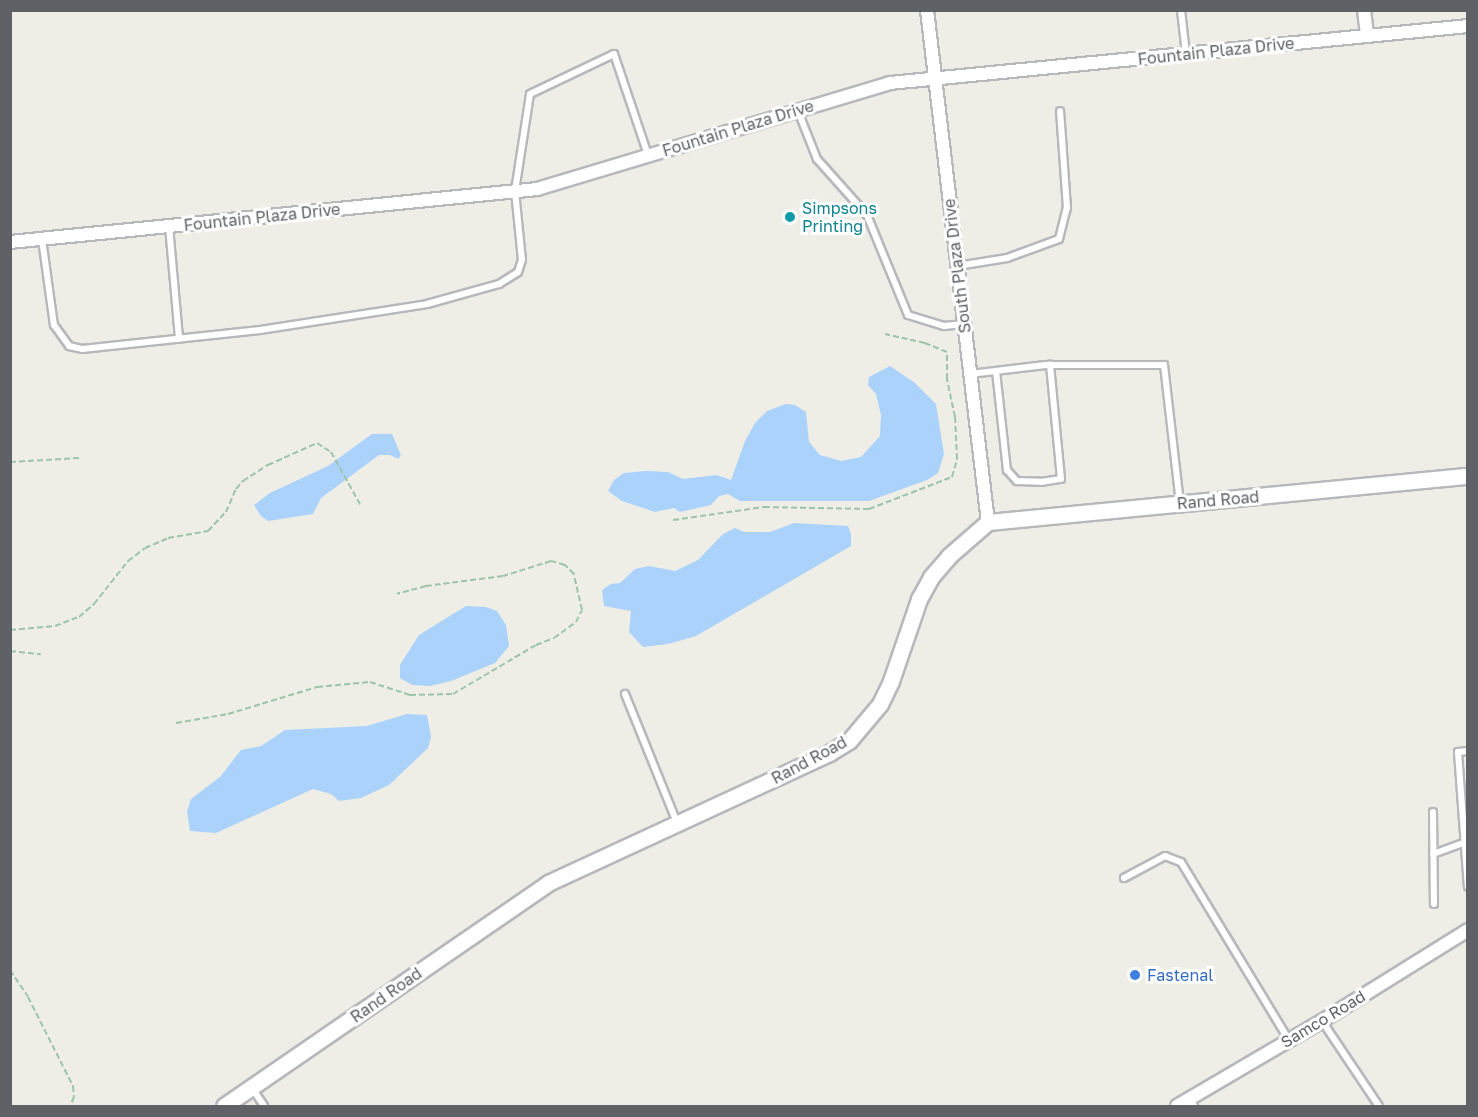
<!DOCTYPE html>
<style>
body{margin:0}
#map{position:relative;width:1478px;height:1117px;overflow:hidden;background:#efeee6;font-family:"Golos Text",sans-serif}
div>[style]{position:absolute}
.water>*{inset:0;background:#aad2fb}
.path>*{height:2px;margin-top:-1px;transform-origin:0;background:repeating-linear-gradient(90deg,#9cc4aa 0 6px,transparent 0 9px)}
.roads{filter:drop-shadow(2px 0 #b6b8bc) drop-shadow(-2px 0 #b6b8bc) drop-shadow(0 2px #b6b8bc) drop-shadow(0 -2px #b6b8bc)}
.service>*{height:6px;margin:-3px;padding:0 3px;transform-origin:3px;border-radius:3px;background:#fff}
.minor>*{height:12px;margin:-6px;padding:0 6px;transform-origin:6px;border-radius:6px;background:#fff}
.tertiary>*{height:15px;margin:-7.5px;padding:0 7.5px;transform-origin:7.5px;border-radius:7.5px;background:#fff}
.dots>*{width:16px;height:16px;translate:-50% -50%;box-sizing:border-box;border:3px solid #fff;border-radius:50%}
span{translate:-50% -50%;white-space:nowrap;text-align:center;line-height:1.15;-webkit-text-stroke:6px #fff;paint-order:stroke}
.street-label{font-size:16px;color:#5e6166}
.culture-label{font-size:16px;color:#0d838f}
.left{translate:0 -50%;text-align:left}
.shop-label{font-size:16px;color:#366cbe}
.frame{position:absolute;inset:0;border:12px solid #5e6166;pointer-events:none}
</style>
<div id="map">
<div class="water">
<i style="clip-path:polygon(890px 366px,915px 383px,936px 404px,944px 454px,938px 473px,927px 480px,869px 501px,740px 501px,728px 494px,719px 496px,711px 505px,680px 512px,674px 508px,655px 512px,622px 501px,608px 491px,614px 480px,624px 473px,646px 471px,668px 472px,683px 479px,716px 475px,731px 480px,745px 441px,755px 423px,767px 411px,786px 404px,795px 405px,806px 412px,809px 442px,820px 455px,841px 461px,861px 457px,880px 436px,881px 415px,876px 394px,868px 385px,869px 377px)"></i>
<i style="clip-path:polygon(372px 434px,392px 434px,401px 455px,398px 459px,390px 455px,379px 455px,321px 498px,313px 514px,268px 521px,261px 516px,254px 505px,270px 493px,328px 466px)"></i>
<i style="clip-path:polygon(794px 523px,848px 526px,851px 534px,851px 546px,696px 636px,668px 644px,643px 647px,629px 632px,631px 611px,604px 606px,602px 590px,611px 584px,620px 583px,635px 569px,649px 566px,675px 571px,698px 560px,723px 534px,735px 528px,744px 532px,770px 532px)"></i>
<i style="clip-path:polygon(466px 606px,486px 607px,497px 611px,506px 625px,509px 646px,495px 663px,451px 681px,430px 686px,412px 685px,400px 678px,400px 665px,419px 635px)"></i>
<i style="clip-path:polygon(407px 714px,427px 715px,431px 737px,428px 748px,389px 785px,361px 798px,339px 801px,331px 794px,313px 789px,216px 833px,190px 831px,187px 812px,191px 799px,220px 777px,241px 750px,261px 746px,285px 730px,367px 726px)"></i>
</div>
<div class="path">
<i style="left:10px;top:462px;width:69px;rotate:-3.3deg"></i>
<i style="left:673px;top:520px;width:92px;rotate:-8.1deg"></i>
<i style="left:764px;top:507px;width:105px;rotate:1.1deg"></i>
<i style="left:869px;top:509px;width:89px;rotate:-21.1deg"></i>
<i style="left:952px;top:477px;width:19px;rotate:-74deg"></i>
<i style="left:957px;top:459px;width:42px;rotate:-92.7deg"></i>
<i style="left:955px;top:417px;width:39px;rotate:-102deg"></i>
<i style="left:947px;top:379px;width:27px;rotate:-90deg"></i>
<i style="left:947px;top:352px;width:24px;rotate:-158deg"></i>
<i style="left:925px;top:343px;width:41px;rotate:-167.3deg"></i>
<i style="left:10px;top:630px;width:45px;rotate:-5.1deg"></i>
<i style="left:55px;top:626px;width:26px;rotate:-21deg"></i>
<i style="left:79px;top:617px;width:20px;rotate:-41deg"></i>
<i style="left:94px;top:604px;width:55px;rotate:-51.7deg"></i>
<i style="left:128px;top:561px;width:21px;rotate:-37deg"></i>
<i style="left:145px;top:548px;width:25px;rotate:-23deg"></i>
<i style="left:168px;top:538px;width:41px;rotate:-9.9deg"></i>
<i style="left:208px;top:531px;width:26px;rotate:-47deg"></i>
<i style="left:226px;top:512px;width:25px;rotate:-67deg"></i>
<i style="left:236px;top:489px;width:11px;rotate:-49deg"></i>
<i style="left:243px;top:481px;width:30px;rotate:-33deg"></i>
<i style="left:268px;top:465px;width:54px;rotate:-24.2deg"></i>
<i style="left:317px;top:443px;width:17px;rotate:33deg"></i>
<i style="left:331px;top:452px;width:60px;rotate:60.9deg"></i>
<i style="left:10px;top:651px;width:31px;rotate:6deg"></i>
<i style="left:176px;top:723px;width:53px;rotate:-9.8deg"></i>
<i style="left:228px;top:714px;width:93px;rotate:-16.9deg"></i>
<i style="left:317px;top:687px;width:53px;rotate:-5.4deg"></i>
<i style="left:370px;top:682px;width:42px;rotate:18deg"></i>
<i style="left:410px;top:695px;width:43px;rotate:-1.3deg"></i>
<i style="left:453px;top:694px;width:96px;rotate:-30.6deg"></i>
<i style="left:536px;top:645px;width:19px;rotate:-21deg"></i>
<i style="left:554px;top:638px;width:27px;rotate:-36deg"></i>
<i style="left:576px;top:622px;width:13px;rotate:-63deg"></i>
<i style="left:582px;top:610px;width:37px;rotate:-103deg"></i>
<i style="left:574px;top:574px;width:13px;rotate:-135deg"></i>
<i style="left:565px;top:565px;width:15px;rotate:-164deg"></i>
<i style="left:551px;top:561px;width:50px;rotate:162.6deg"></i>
<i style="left:503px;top:576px;width:78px;rotate:172.6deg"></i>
<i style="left:426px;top:586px;width:30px;rotate:165deg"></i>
<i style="left:10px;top:970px;width:32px;rotate:56deg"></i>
<i style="left:28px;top:997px;width:100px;rotate:63.2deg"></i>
<i style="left:73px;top:1086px;width:11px;rotate:85deg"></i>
<i style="left:74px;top:1097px;width:10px;rotate:114deg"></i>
</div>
<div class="roads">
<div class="service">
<i style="left:1181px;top:10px;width:44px;rotate:83.5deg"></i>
<i style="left:798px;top:111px;width:52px;rotate:68.4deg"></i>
<i style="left:817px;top:159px;width:75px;rotate:48.2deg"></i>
<i style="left:867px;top:215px;width:108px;rotate:67.7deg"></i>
<i style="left:908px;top:315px;width:38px;rotate:17deg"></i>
<i style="left:944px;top:326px;width:20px;rotate:-6deg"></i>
<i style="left:169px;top:226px;width:113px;rotate:84.9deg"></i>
<i style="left:42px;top:239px;width:87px;rotate:82.1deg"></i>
<i style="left:54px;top:325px;width:26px;rotate:54deg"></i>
<i style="left:69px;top:346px;width:13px;rotate:13deg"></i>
<i style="left:82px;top:349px;width:179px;rotate:-6.1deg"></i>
<i style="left:260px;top:330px;width:169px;rotate:-8.8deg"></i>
<i style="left:427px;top:304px;width:75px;rotate:-15.5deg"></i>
<i style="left:499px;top:284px;width:22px;rotate:-32deg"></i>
<i style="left:518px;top:272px;width:13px;rotate:-72deg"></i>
<i style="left:522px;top:260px;width:69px;rotate:-95.8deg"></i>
<i style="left:515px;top:191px;width:98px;rotate:-81.2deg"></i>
<i style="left:530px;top:94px;width:93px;rotate:-25.5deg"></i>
<i style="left:614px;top:54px;width:107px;rotate:71.4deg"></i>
<i style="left:957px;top:266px;width:51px;rotate:-9.1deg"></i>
<i style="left:1007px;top:258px;width:55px;rotate:-20.1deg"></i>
<i style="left:1059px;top:239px;width:32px;rotate:-76deg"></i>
<i style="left:1067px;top:208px;width:97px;rotate:-94.1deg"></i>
<i style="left:996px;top:371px;width:100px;rotate:83.7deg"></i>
<i style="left:1007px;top:470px;width:15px;rotate:48deg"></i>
<i style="left:1017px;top:481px;width:24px;rotate:2deg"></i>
<i style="left:1041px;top:482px;width:20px;rotate:-9deg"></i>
<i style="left:1061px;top:479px;width:115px;rotate:-95.5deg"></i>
<i style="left:970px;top:374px;width:76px;rotate:-6.8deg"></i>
<i style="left:1045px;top:365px;width:119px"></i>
<i style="left:1164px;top:365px;width:139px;rotate:83.4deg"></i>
<i style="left:625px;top:694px;width:139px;rotate:68deg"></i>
<i style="left:1468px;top:751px;width:10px;rotate:174deg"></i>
<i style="left:1458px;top:752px;width:135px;rotate:85.8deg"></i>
<i style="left:1433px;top:812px;width:92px;rotate:89.4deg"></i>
<i style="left:1433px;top:854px;width:35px;rotate:-20deg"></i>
<i style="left:1124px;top:878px;width:47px;rotate:-28.2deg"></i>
<i style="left:1165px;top:856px;width:17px;rotate:21deg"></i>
<i style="left:1181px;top:862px;width:208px;rotate:58.8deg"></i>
<i style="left:1322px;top:1021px;width:102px;rotate:56.2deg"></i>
<i style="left:252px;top:1088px;width:22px;rotate:56deg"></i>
<i style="left:1190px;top:1098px;width:9px;rotate:63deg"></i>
</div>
<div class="minor">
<i style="left:927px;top:10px;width:516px;rotate:83.21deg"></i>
<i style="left:1364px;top:10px;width:26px;rotate:83deg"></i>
<i style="left:10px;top:242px;width:530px;rotate:-5.74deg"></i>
<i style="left:537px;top:189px;width:369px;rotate:-16.7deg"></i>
<i style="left:890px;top:83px;width:581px;rotate:-5.63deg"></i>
<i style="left:1177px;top:1106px;width:168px;rotate:-30.4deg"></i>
<i style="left:1322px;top:1021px;width:172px;rotate:-31.9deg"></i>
</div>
<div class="tertiary">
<i style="left:224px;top:1106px;width:393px;rotate:-34.5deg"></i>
<i style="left:548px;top:883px;width:310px;rotate:-24.8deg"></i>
<i style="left:829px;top:753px;width:23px;rotate:-31deg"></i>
<i style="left:849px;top:741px;width:48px;rotate:-50deg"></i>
<i style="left:880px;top:704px;width:25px;rotate:-64deg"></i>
<i style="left:891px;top:681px;width:87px;rotate:-71.1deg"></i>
<i style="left:919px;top:599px;width:25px;rotate:-61deg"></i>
<i style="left:931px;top:577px;width:28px;rotate:-49deg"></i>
<i style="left:949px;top:556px;width:52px;rotate:-41.1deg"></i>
<i style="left:988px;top:522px;width:482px;rotate:-5.5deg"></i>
</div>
</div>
<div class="dots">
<i style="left:790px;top:217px;background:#0f9aa8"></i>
<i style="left:1135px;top:975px;background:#3f7fe0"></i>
</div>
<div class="street-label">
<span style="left:1216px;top:51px;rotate:-6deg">Fountain Plaza Drive</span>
<span style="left:738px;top:128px;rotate:-17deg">Fountain Plaza Drive</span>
<span style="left:262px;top:217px;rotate:-6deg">Fountain Plaza Drive</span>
<span style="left:957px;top:266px;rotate:-97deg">South Plaza Drive</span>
<span style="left:1218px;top:500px;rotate:-5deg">Rand Road</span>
<span style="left:809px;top:760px;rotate:-28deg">Rand Road</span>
<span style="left:386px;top:995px;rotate:-35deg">Rand Road</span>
<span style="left:1323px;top:1019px;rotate:-31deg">Samco Road</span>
</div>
<div class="culture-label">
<span class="left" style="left:802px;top:217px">Simpsons<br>Printing</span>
</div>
<div class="shop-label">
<span class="left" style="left:1147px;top:975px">Fastenal</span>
</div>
<div class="frame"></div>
</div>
